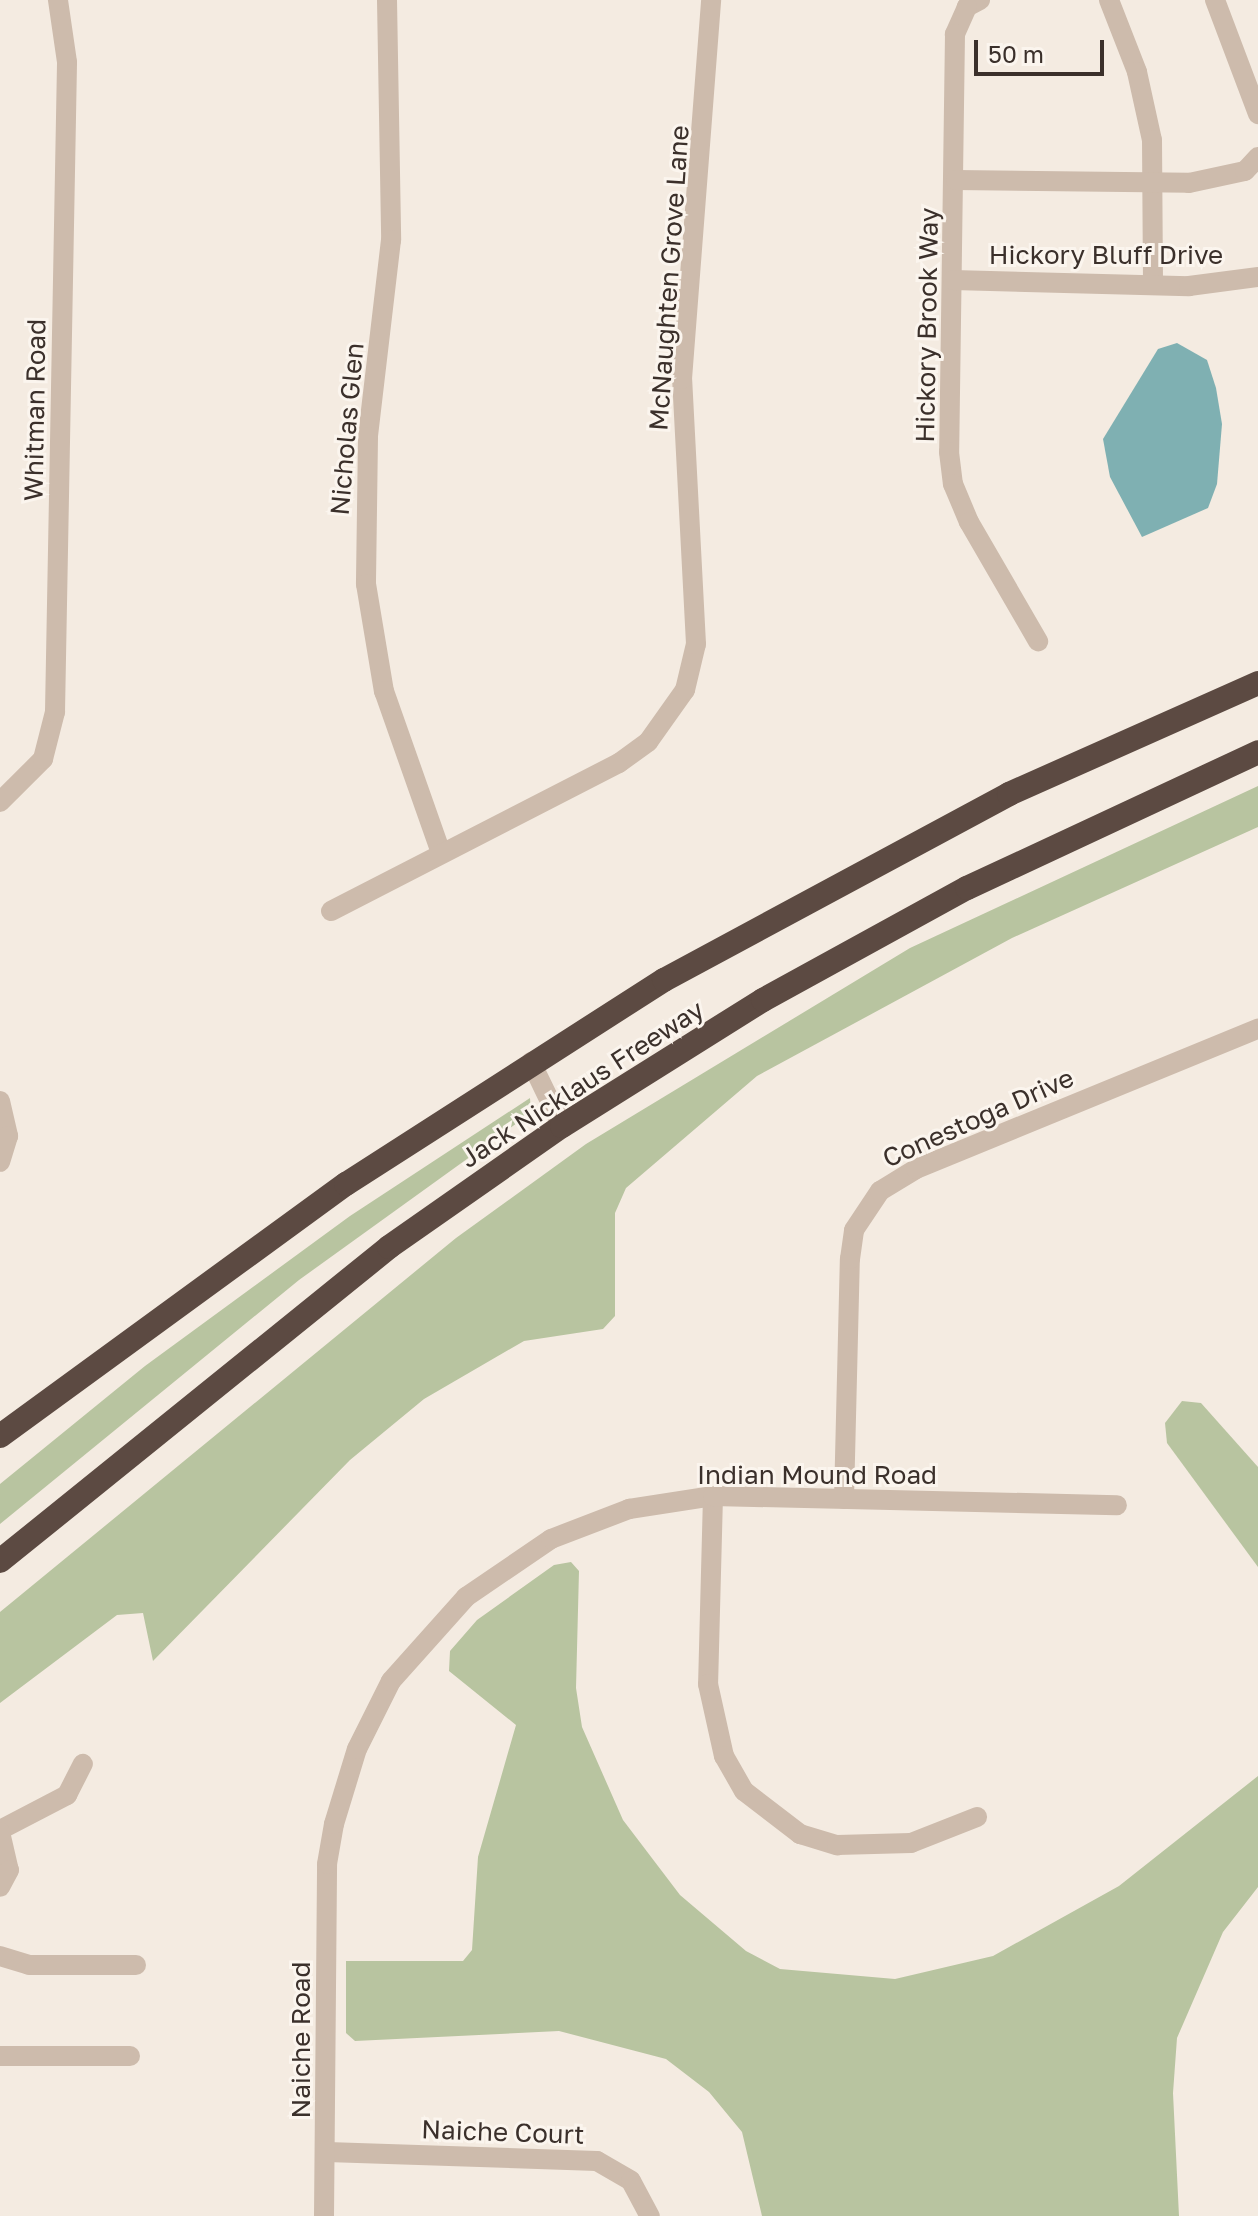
<!DOCTYPE html>
<style>
body{margin:0}
#map{position:relative;width:1258px;height:2216px;overflow:hidden;background:#f4ebe1;font-family:"Golos Text",sans-serif}
div>[style]{position:absolute}
.green>*{inset:0;background:#b8c4a0}
.water>*{inset:0;background:#7fb0b2}
.minor>*{height:20px;margin:-10px;padding:0 10px;transform-origin:10px;border-radius:10px;background:#cdbbac}
.highway>*{height:24px;margin:-12px;padding:0 12px;transform-origin:12px;border-radius:12px;background:#5c4a42}
span{translate:-50% -50%;white-space:nowrap;text-align:center;line-height:1.15;-webkit-text-stroke:6px #fbf5ee;paint-order:stroke}
.street-label{font-size:26px;color:#3b302b}
.scale{position:absolute;left:974px;top:40px;width:130px;height:36px;box-sizing:border-box;border:4px solid #3b302b;border-top:0;padding-left:10px;font-size:24px;line-height:28px;white-space:nowrap;color:#3b302b;-webkit-text-stroke:6px #fbf5ee;paint-order:stroke}
</style>
<div id="map">
<div class="green">
<i style="clip-path:polygon(1258px 786px,1258px 827px,1012px 938px,757px 1076px,626px 1188px,615px 1213px,615px 1316px,603px 1329px,524px 1341px,424px 1399px,350px 1460px,153px 1661px,143px 1613px,117px 1615px,0 1703px,0 1612px,456px 1238px,586px 1144px,910px 948px)"></i>
<i style="clip-path:polygon(530px 1098px,531px 1113px,299px 1280px,0 1524px,0 1484px,145px 1366px,350px 1216px)"></i>
<i style="clip-path:polygon(1182px 1401px,1201px 1403px,1258px 1467px,1258px 1567px,1167px 1443px,1165px 1423px)"></i>
<i style="clip-path:polygon(571px 1562px,579px 1571px,576px 1688px,582px 1727px,623px 1820px,680px 1895px,746px 1951px,780px 1969px,895px 1979px,993px 1956px,1119px 1886px,1258px 1776px,1258px 1887px,1223px 1932px,1177px 2038px,1173px 2093px,1179px 2216px,762px 2216px,742px 2132px,709px 2092px,666px 2059px,559px 2031px,355px 2041px,346px 2033px,346px 1961px,463px 1961px,472px 1950px,478px 1857px,516px 1725px,449px 1671px,450px 1651px,477px 1620px,554px 1565px)"></i>
</div>
<div class="water">
<i style="clip-path:polygon(1177px 343px,1207px 360px,1216px 388px,1222px 424px,1217px 484px,1208px 508px,1142px 537px,1110px 477px,1103px 439px,1158px 349px)"></i>
</div>
<div class="minor">
<i style="left:387px;top:0;width:240px;rotate:89deg"></i>
<i style="left:391px;top:240px;width:198px;rotate:96.7deg"></i>
<i style="left:368px;top:437px;width:147px;rotate:90.8deg"></i>
<i style="left:366px;top:584px;width:109px;rotate:80.5deg"></i>
<i style="left:384px;top:691px;width:172px;rotate:70.6deg"></i>
<i style="left:980px;top:0;width:15px;rotate:152deg"></i>
<i style="left:967px;top:7px;width:30px;rotate:114deg"></i>
<i style="left:955px;top:34px;width:418px;rotate:90.8deg"></i>
<i style="left:949px;top:452px;width:32px;rotate:83deg"></i>
<i style="left:953px;top:484px;width:41px;rotate:67.2deg"></i>
<i style="left:969px;top:522px;width:138px;rotate:59.9deg"></i>
<i style="left:1109px;top:0;width:77px;rotate:68.7deg"></i>
<i style="left:1137px;top:72px;width:70px;rotate:77.6deg"></i>
<i style="left:1152px;top:140px;width:143px;rotate:89.6deg"></i>
<i style="left:1215px;top:0;width:122px;rotate:69.3deg"></i>
<i style="left:956px;top:180px;width:233px;rotate:0.7deg"></i>
<i style="left:1189px;top:183px;width:57px;rotate:-12.1deg"></i>
<i style="left:1245px;top:171px;width:19px;rotate:-47deg"></i>
<i style="left:953px;top:280px;width:236px;rotate:1.5deg"></i>
<i style="left:1189px;top:286px;width:70px;rotate:-7.4deg"></i>
<i style="left:0;top:802px;width:61px;rotate:-45deg"></i>
<i style="left:43px;top:759px;width:49px;rotate:-75.7deg"></i>
<i style="left:55px;top:712px;width:650px;rotate:-88.94deg"></i>
<i style="left:67px;top:62px;width:63px;rotate:-98.3deg"></i>
<i style="left:331px;top:911px;width:324px;rotate:-27.2deg"></i>
<i style="left:619px;top:763px;width:36px;rotate:-36deg"></i>
<i style="left:648px;top:742px;width:64px;rotate:-54.6deg"></i>
<i style="left:685px;top:690px;width:47px;rotate:-76.6deg"></i>
<i style="left:696px;top:644px;width:265px;rotate:-93deg"></i>
<i style="left:682px;top:379px;width:380px;rotate:-85.6deg"></i>
<i style="left:531px;top:1062px;width:71px;rotate:64.2deg"></i>
<i style="left:0;top:1101px;width:36px;rotate:77deg"></i>
<i style="left:8px;top:1136px;width:27px;rotate:107deg"></i>
<i style="left:713px;top:1496px;width:188px;rotate:91.5deg"></i>
<i style="left:708px;top:1684px;width:74px;rotate:77.5deg"></i>
<i style="left:724px;top:1756px;width:40px;rotate:60.3deg"></i>
<i style="left:744px;top:1791px;width:71px;rotate:37.5deg"></i>
<i style="left:800px;top:1834px;width:39px;rotate:17deg"></i>
<i style="left:837px;top:1845px;width:74px;rotate:-1.5deg"></i>
<i style="left:911px;top:1843px;width:71px;rotate:-21.5deg"></i>
<i style="left:844px;top:1499px;width:240px;rotate:-88.6deg"></i>
<i style="left:850px;top:1259px;width:29px;rotate:-82deg"></i>
<i style="left:854px;top:1230px;width:47px;rotate:-56.3deg"></i>
<i style="left:880px;top:1191px;width:42px;rotate:-31.4deg"></i>
<i style="left:916px;top:1169px;width:370px;rotate:-22.3deg"></i>
<i style="left:0;top:1830px;width:76px;rotate:-27.6deg"></i>
<i style="left:67px;top:1795px;width:35px;rotate:-63deg"></i>
<i style="left:0;top:1832px;width:39px;rotate:77deg"></i>
<i style="left:9px;top:1870px;width:19px;rotate:118deg"></i>
<i style="left:0;top:1956px;width:30px;rotate:17deg"></i>
<i style="left:29px;top:1965px;width:107px"></i>
<i style="left:0;top:2056px;width:130px"></i>
<i style="left:327px;top:2152px;width:270px;rotate:1.9deg"></i>
<i style="left:597px;top:2161px;width:39px;rotate:30deg"></i>
<i style="left:631px;top:2181px;width:40px;rotate:62deg"></i>
<i style="left:324px;top:2216px;width:352px;rotate:-89.5deg"></i>
<i style="left:327px;top:1864px;width:41px;rotate:-80.1deg"></i>
<i style="left:334px;top:1824px;width:78px;rotate:-73deg"></i>
<i style="left:357px;top:1749px;width:76px;rotate:-63.4deg"></i>
<i style="left:391px;top:1681px;width:113px;rotate:-48.2deg"></i>
<i style="left:466px;top:1597px;width:103px;rotate:-34.3deg"></i>
<i style="left:551px;top:1539px;width:84px;rotate:-21deg"></i>
<i style="left:629px;top:1509px;width:85px;rotate:-8.8deg"></i>
<i style="left:713px;top:1496px;width:404px;rotate:1.3deg"></i>
</div>
<div class="highway">
<i style="left:0;top:1436px;width:428px;rotate:-36.1deg"></i>
<i style="left:346px;top:1184px;width:378px;rotate:-32.7deg"></i>
<i style="left:664px;top:980px;width:392px;rotate:-28.3deg"></i>
<i style="left:1009px;top:794px;width:273px;rotate:-24deg"></i>
<i style="left:0;top:1561px;width:500px;rotate:-38.9deg"></i>
<i style="left:389px;top:1247px;width:211px;rotate:-35deg"></i>
<i style="left:562px;top:1126px;width:237px;rotate:-32.1deg"></i>
<i style="left:763px;top:1000px;width:233px;rotate:-28.8deg"></i>
<i style="left:967px;top:888px;width:321px;rotate:-25deg"></i>
</div>
<div class="street-label">
<span style="left:1106px;top:255px">Hickory Bluff Drive</span>
<span style="left:669px;top:278px;rotate:-86deg">McNaughten Grove Lane</span>
<span style="left:927px;top:325px;rotate:-89deg">Hickory Brook Way</span>
<span style="left:35px;top:410px;rotate:-89deg">Whitman Road</span>
<span style="left:347px;top:429px;rotate:-85deg">Nicholas Glen</span>
<span style="left:582px;top:1084px;rotate:-33deg">Jack Nicklaus Freeway</span>
<span style="left:978px;top:1118px;rotate:-24deg">Conestoga Drive</span>
<span style="left:817px;top:1475px">Indian Mound Road</span>
<span style="left:301px;top:2040px;rotate:-90deg">Naiche Road</span>
<span style="left:503px;top:2132px;rotate:2deg">Naiche Court</span>
</div>
<div class="scale">50 m</div>
</div>
